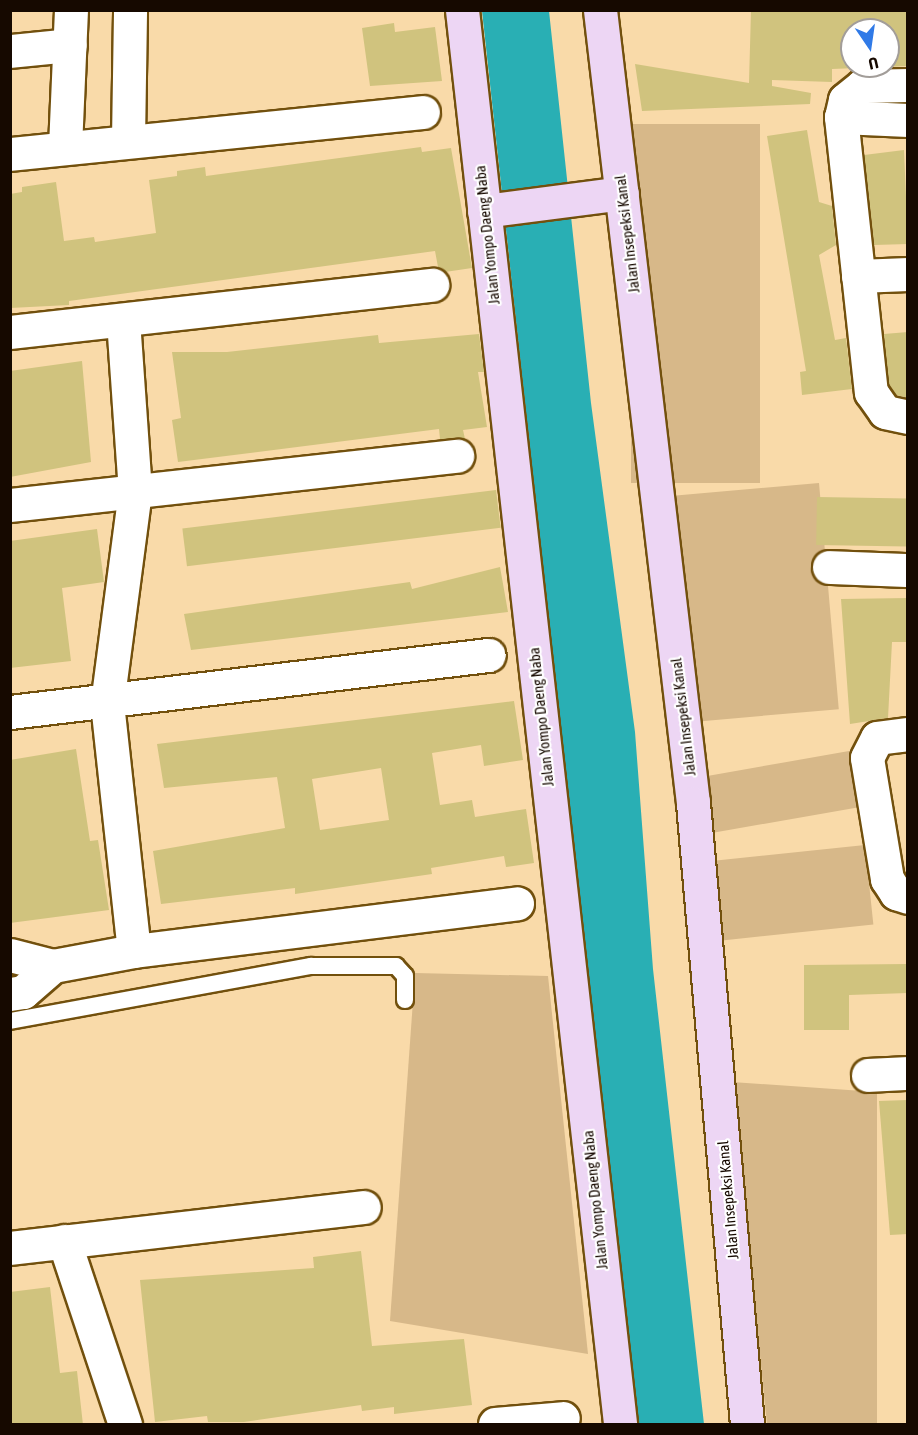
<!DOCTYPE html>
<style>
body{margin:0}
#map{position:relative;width:918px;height:1435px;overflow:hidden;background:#f9daa9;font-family:"Asap Condensed",sans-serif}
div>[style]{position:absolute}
.green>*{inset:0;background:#d7b889;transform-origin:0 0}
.water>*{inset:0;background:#29afb4}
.building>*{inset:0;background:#d0c37e;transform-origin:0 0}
.roads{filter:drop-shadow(2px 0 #72500d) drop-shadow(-2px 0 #72500d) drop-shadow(0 2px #72500d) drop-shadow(0 -2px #72500d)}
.lane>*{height:16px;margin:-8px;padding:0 8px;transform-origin:8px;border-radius:8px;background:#fff}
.street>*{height:33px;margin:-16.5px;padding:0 16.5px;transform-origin:16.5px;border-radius:16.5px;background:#fff}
.secondary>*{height:33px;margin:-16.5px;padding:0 16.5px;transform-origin:16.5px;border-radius:16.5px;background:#edd6f4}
span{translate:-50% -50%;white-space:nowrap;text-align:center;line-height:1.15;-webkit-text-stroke:4.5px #fff;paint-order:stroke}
.street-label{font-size:15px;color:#160900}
.frame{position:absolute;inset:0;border:12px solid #160900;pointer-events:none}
.north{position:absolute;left:840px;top:18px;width:60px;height:60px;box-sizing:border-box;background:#fff;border:2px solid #a29d99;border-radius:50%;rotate:167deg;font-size:16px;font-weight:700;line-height:24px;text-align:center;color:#160900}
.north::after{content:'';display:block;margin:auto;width:21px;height:27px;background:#307ae7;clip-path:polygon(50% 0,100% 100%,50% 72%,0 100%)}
</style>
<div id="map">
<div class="green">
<i style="left:631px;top:124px;width:129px;height:359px"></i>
<i style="left:819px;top:483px;width:227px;height:152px;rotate:85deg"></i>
<i style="left:849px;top:751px;width:57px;height:151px;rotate:80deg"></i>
<i style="left:865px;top:845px;width:80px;height:159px;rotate:84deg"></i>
<i style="clip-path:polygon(415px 973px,548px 976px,588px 1354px,390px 1321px)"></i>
<i style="clip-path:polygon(732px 1082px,877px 1092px,877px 1424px,767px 1424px)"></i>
</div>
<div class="water">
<i style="clip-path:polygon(482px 11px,549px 11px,591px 403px,635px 732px,653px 969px,704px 1424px,637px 1424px)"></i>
</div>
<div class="building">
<i style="clip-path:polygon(evenodd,751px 10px,908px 10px,908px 66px,832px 69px,832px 82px,772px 80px,772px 86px,811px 93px,810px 104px,642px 111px,635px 64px,749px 83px,751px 10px,852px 30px,888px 30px,888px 66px,852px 66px,852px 30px)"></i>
<i style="clip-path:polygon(394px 23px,395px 32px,435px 27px,442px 81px,370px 86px,362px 28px)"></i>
<i style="clip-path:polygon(807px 130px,819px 202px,832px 206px,836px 245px,819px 255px,835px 340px,846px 338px,852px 389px,802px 395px,800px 372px,806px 371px,767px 136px)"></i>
<i style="clip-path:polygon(421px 147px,422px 152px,451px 148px,472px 268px,445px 272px,438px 267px,435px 251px,69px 301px,69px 305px,10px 308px,10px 194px,22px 192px,22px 187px,56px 182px,64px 241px,94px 237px,95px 242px,156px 233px,149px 180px,177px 176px,177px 171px,205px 167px,206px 176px)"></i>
<i style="clip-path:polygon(904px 150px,908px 244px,874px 245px,864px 155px)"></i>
<i style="clip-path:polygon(908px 332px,908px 398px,896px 395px,889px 385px,884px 334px)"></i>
<i style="clip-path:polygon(479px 334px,484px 372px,478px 372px,487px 427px,463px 430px,465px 439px,440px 439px,439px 429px,178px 462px,172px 420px,181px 418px,172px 352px,227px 352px,378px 335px,379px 343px)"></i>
<i style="clip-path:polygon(82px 361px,91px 462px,10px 477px,10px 371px)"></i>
<i style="left:496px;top:490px;width:38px;height:316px;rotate:83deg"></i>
<i style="left:817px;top:497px;width:91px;height:48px;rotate:1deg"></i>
<i style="clip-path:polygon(97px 529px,104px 582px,62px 588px,71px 661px,10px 668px,10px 541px)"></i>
<i style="clip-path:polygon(500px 567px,508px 612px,191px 650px,184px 614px,410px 582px,412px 589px)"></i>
<i style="clip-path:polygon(908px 598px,908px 642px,892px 642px,888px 718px,850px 724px,841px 599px)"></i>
<i style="clip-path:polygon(evenodd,514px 701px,523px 760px,484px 766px,481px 745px,432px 753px,440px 805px,472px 800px,475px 817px,526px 809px,534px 863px,506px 867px,504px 856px,431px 868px,432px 874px,295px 894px,295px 888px,161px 904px,153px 851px,285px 828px,277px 777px,164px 788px,157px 744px,514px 701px,381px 768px,389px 820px,320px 830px,312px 779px,381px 768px)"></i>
<i style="clip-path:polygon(76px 749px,90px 841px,98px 840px,109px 910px,10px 923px,10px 760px)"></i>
<i style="clip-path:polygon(908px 964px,908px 993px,849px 995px,849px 1030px,804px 1030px,804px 965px)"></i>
<i style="clip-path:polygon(908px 1100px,908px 1234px,890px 1235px,879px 1101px)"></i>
<i style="clip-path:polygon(361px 1251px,372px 1346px,464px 1339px,472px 1405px,394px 1414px,394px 1407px,362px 1411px,361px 1405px,244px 1422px,208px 1422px,207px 1416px,155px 1422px,140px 1280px,314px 1268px,313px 1257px)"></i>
<i style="clip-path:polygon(50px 1287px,60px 1373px,77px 1371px,83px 1425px,10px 1425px,10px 1292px)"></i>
</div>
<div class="roads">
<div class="lane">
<i style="left:10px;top:1021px;width:306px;rotate:-10.4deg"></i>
<i style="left:311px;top:966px;width:85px"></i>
<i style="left:396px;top:966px;width:13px;rotate:48deg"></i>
<i style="left:405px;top:976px;width:24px;rotate:90deg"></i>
</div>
<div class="street">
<i style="left:10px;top:51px;width:60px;rotate:-5.7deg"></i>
<i style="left:908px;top:85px;width:46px;rotate:178.8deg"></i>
<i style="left:862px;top:86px;width:22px;rotate:141deg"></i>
<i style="left:845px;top:100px;width:17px;rotate:103deg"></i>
<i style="left:841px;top:117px;width:277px;rotate:83.8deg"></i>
<i style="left:871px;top:392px;width:24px;rotate:55deg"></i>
<i style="left:885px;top:412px;width:24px;rotate:12deg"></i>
<i style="left:841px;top:117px;width:67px;rotate:2.6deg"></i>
<i style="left:128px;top:140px;width:130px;rotate:-89.1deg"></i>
<i style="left:65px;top:147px;width:137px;rotate:-87.5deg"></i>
<i style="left:10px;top:154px;width:415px;rotate:-5.8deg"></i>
<i style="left:858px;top:276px;width:50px;rotate:-2.3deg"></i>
<i style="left:123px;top:320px;width:171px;rotate:86deg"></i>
<i style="left:135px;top:491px;width:214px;rotate:97.5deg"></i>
<i style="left:107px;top:703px;width:249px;rotate:83.8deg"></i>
<i style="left:10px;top:332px;width:425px;rotate:-6.4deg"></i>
<i style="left:10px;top:505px;width:450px;rotate:-6.3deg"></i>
<i style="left:829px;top:567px;width:79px;rotate:2.2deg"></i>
<i style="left:10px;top:712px;width:482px;rotate:-6.8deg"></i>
<i style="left:908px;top:734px;width:31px;rotate:173deg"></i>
<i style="left:877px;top:738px;width:22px;rotate:117deg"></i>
<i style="left:867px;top:758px;width:123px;rotate:80.6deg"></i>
<i style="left:887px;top:879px;width:17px;rotate:57deg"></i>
<i style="left:896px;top:893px;width:13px;rotate:18deg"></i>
<i style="left:10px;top:955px;width:44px;rotate:14.3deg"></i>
<i style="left:10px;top:994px;width:13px;rotate:-9deg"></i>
<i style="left:23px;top:992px;width:40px;rotate:-41deg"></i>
<i style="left:53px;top:966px;width:82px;rotate:-10.5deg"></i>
<i style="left:134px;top:951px;width:386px;rotate:-7.1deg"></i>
<i style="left:868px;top:1075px;width:40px;rotate:-2.9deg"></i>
<i style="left:64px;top:1241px;width:193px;rotate:71.6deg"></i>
<i style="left:10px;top:1248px;width:356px;rotate:-6.6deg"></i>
<i style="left:495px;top:1424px;width:68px;rotate:-5deg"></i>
</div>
<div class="secondary">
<i style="left:462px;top:10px;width:1423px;rotate:83.62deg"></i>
<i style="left:600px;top:10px;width:798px;rotate:83.31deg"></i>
<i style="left:693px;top:803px;width:623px;rotate:85.03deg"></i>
<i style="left:484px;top:211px;width:139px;rotate:-7.4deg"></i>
</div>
</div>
<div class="street-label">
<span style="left:627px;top:234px;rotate:-97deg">Jalan Insepeksi Kanal</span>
<span style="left:487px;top:235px;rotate:-96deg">Jalan Yompo Daeng Naba</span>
<span style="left:541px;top:717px;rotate:-96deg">Jalan Yompo Daeng Naba</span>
<span style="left:683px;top:717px;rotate:-97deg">Jalan Insepeksi Kanal</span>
<span style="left:595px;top:1200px;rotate:-96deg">Jalan Yompo Daeng Naba</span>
<span style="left:728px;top:1200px;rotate:-95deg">Jalan Insepeksi Kanal</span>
</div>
<div class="frame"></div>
<div class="north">U</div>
</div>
